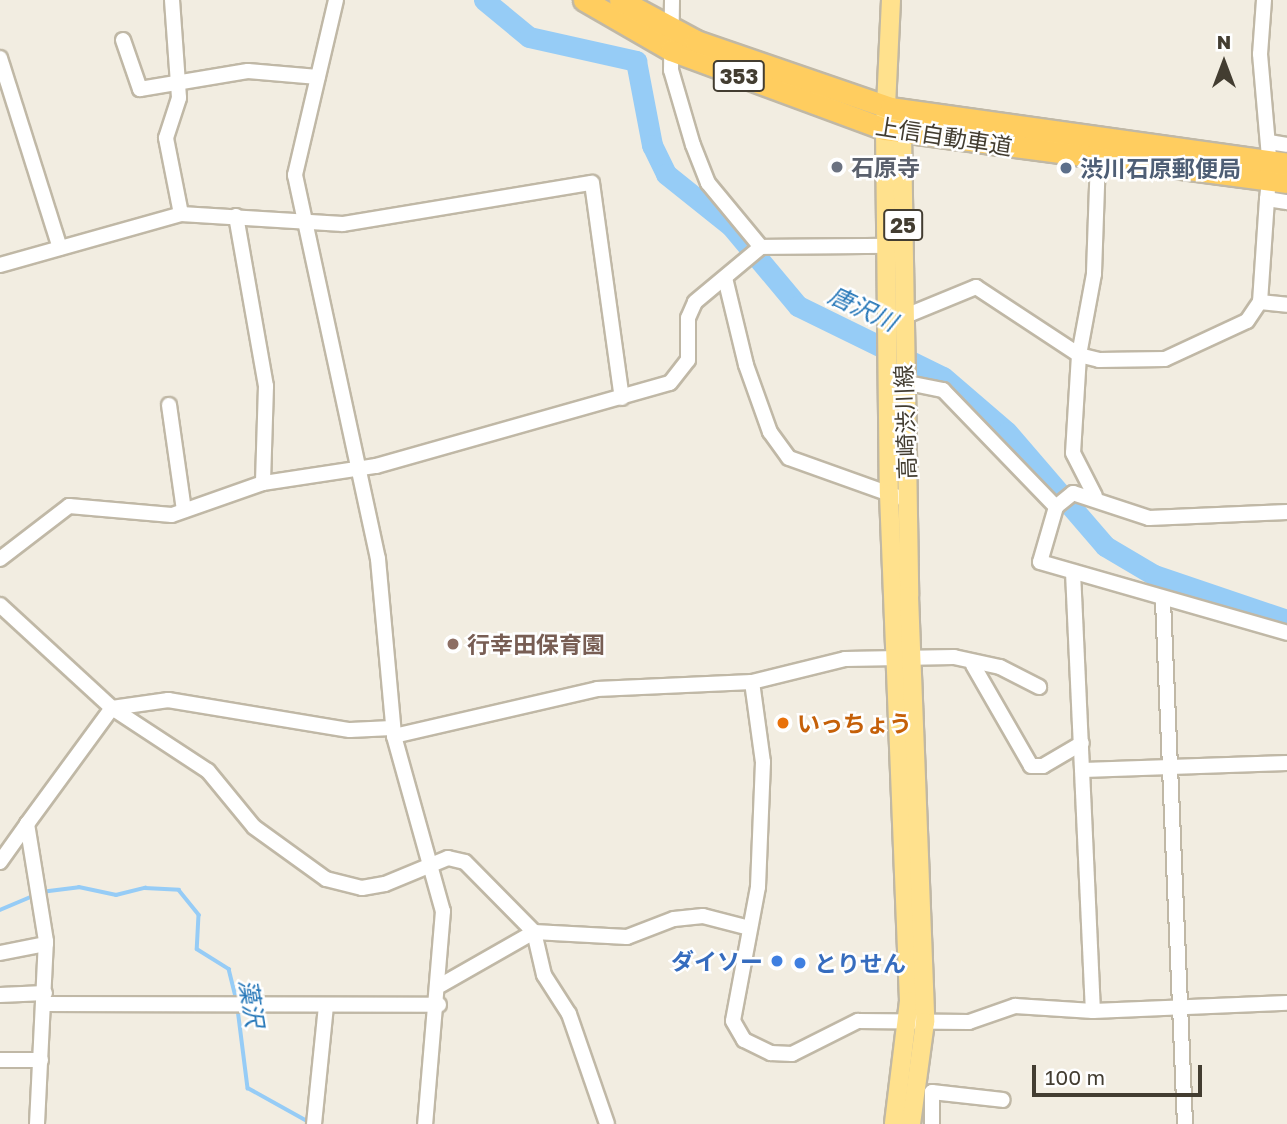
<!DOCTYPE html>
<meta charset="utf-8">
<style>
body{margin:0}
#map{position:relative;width:1287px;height:1124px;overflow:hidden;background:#f2ede1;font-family:"Golos Text","Noto Sans JP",sans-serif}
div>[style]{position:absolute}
.stream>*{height:3.5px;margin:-1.75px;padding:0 1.75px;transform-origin:1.75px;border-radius:1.75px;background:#96ccf6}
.river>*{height:21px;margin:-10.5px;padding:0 10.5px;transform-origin:10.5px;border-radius:10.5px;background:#96ccf6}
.roads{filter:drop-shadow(2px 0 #c0b8a6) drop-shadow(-2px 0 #c0b8a6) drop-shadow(0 2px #c0b8a6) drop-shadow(0 -2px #c0b8a6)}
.minor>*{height:14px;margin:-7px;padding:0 7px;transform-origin:7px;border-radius:7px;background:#fff}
.major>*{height:18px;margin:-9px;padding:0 9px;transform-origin:9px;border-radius:9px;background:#ffe18d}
.highway>*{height:21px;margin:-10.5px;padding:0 10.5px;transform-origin:10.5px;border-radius:10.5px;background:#ffcd5f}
.dots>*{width:19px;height:19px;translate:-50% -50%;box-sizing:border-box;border:4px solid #fff;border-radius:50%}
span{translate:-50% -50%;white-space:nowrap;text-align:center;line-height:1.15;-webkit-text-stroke:5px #fff;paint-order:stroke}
.shield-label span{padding:2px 5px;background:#fff;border:2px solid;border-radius:5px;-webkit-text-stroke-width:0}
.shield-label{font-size:21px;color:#433d31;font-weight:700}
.street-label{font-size:23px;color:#433d31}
.worship-label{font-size:23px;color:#5b616d;font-weight:700}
.left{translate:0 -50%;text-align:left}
.service-label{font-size:23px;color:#4e5e75;font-weight:700}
.education-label{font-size:23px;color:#785e54;font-weight:700}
.food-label{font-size:23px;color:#c56008;font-weight:700}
.shop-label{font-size:23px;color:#366cbe;font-weight:700}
.right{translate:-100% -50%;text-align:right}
.water-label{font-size:24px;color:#2375b7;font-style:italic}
.north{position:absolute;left:1189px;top:28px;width:70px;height:70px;-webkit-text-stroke:5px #fff;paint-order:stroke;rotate:0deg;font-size:19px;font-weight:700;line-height:28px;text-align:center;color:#433d31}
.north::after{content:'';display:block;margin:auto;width:24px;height:32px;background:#433d31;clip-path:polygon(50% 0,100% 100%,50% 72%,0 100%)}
.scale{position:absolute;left:1032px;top:1065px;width:170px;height:32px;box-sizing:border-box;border:4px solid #433d31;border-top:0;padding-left:9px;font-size:21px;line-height:24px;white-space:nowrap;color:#433d31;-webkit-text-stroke:5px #fff;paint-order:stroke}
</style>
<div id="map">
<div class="stream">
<i style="left:41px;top:892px;width:38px;rotate:-7deg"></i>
<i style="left:79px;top:887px;width:38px;rotate:12deg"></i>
<i style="left:116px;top:895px;width:30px;rotate:-14deg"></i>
<i style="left:145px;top:888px;width:34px;rotate:3deg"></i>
<i style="left:179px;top:890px;width:32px;rotate:51deg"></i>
<i style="left:199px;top:915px;width:34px;rotate:93deg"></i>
<i style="left:197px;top:949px;width:38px;rotate:32deg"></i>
<i style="left:229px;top:969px;width:34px;rotate:76deg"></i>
<i style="left:0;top:910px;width:36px;rotate:-23deg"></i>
<i style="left:238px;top:1009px;width:80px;rotate:82.8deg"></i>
<i style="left:248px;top:1088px;width:70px;rotate:29.1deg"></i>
</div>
<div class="river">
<i style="left:484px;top:0;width:58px;rotate:39.4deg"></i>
<i style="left:529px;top:37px;width:110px;rotate:12.6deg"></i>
<i style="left:636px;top:61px;width:86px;rotate:79.2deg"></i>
<i style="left:652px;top:145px;width:32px;rotate:64deg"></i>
<i style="left:666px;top:174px;width:83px;rotate:38.7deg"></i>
<i style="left:731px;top:226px;width:104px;rotate:50.1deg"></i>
<i style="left:798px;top:306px;width:161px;rotate:26.1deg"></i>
<i style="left:943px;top:377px;width:84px;rotate:40.7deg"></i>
<i style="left:1007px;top:432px;width:150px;rotate:49.3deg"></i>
<i style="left:1105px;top:546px;width:57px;rotate:30.6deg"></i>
<i style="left:1154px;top:575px;width:140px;rotate:18.7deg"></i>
</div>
<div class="roads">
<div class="minor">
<i style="left:172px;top:0;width:98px;rotate:85.9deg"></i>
<i style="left:179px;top:98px;width:42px;rotate:108deg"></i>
<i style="left:166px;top:138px;width:77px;rotate:78.8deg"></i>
<i style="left:336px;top:0;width:180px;rotate:103.2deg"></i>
<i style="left:295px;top:175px;width:393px;rotate:77.8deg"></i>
<i style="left:378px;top:559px;width:178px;rotate:84.8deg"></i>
<i style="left:394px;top:736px;width:182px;rotate:74.4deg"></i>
<i style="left:443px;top:911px;width:214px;rotate:94.8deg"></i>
<i style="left:672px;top:0;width:70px;rotate:90.8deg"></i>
<i style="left:671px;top:70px;width:78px;rotate:73.7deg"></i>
<i style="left:693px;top:145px;width:41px;rotate:68.5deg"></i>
<i style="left:708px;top:183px;width:83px;rotate:50.4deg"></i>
<i style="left:1264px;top:0;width:54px;rotate:94.2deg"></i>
<i style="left:1260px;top:54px;width:115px;rotate:85deg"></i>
<i style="left:123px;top:40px;width:52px;rotate:70.9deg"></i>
<i style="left:140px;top:89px;width:109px;rotate:-9.5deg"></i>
<i style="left:248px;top:71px;width:70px;rotate:4.9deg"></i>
<i style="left:0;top:58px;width:199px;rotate:72.5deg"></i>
<i style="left:1269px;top:142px;width:18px;rotate:9deg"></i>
<i style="left:1098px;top:158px;width:116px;rotate:92deg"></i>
<i style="left:1094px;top:274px;width:82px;rotate:100.5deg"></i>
<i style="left:1079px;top:355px;width:21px;rotate:14deg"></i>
<i style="left:1099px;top:360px;width:66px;rotate:-0.9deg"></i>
<i style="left:1165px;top:359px;width:90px;rotate:-24.9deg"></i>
<i style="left:1247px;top:321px;width:23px;rotate:-56deg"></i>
<i style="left:1260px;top:302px;width:103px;rotate:-86.1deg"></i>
<i style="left:1268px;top:190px;width:9px;rotate:96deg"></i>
<i style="left:1267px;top:199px;width:20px;rotate:9deg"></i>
<i style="left:236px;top:216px;width:173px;rotate:80deg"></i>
<i style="left:266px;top:386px;width:97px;rotate:91.8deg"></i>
<i style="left:0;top:265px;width:188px;rotate:-15.7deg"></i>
<i style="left:181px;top:214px;width:162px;rotate:3.5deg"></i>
<i style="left:343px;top:224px;width:252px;rotate:-9.4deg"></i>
<i style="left:592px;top:183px;width:217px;rotate:82.1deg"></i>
<i style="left:725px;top:278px;width:89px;rotate:76.4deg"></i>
<i style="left:746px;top:365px;width:71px;rotate:70.3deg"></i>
<i style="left:770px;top:432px;width:32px;rotate:54deg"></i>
<i style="left:789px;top:458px;width:116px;rotate:19.7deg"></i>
<i style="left:1260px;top:302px;width:27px;rotate:6deg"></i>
<i style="left:903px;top:317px;width:79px;rotate:-22.3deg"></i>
<i style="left:976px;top:287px;width:123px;rotate:33.4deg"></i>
<i style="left:1079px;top:355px;width:98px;rotate:93.5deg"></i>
<i style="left:1073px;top:453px;width:48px;rotate:62.9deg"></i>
<i style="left:903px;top:382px;width:41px;rotate:11.3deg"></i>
<i style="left:943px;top:390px;width:163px;rotate:46deg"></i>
<i style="left:169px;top:405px;width:106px;rotate:81.9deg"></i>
<i style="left:1287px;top:512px;width:138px;rotate:177.5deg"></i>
<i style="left:1149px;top:518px;width:80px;rotate:-161.8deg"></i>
<i style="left:1073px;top:493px;width:22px;rotate:141deg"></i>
<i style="left:1056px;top:507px;width:57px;rotate:106.2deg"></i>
<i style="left:1040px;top:562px;width:257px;rotate:16deg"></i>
<i style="left:0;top:559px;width:87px;rotate:-37.5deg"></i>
<i style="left:69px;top:506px;width:103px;rotate:5deg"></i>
<i style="left:172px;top:515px;width:96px;rotate:-19.4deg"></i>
<i style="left:263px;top:483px;width:114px;rotate:-8.6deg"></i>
<i style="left:376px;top:466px;width:305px;rotate:-15.8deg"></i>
<i style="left:670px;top:383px;width:29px;rotate:-52deg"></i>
<i style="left:688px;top:360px;width:42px;rotate:-90deg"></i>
<i style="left:688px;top:318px;width:17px;rotate:-66deg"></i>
<i style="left:695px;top:302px;width:86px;rotate:-39.8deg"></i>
<i style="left:761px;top:247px;width:125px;rotate:-0.5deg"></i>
<i style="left:1073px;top:572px;width:439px;rotate:87.4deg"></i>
<i style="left:1163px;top:601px;width:523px;rotate:87.59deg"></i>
<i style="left:0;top:605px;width:152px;rotate:42.6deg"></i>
<i style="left:112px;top:708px;width:115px;rotate:33.3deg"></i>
<i style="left:208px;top:771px;width:72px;rotate:50.6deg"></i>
<i style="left:254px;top:827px;width:89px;rotate:35.8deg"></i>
<i style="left:326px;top:879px;width:37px;rotate:14deg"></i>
<i style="left:362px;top:888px;width:23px;rotate:-10deg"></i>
<i style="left:385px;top:884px;width:68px;rotate:-22.4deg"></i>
<i style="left:448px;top:858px;width:17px;rotate:13deg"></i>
<i style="left:465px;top:862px;width:98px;rotate:45.4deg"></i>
<i style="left:534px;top:932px;width:93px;rotate:3.1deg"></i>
<i style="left:627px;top:937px;width:50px;rotate:-21deg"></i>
<i style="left:674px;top:919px;width:29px;rotate:-6deg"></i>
<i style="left:703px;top:916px;width:48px;rotate:14.6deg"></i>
<i style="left:973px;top:665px;width:116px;rotate:60.1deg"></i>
<i style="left:1031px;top:766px;width:12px"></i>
<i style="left:1043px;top:766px;width:45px;rotate:-30.5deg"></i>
<i style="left:752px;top:682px;width:81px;rotate:82.2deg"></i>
<i style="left:763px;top:762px;width:125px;rotate:92.3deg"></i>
<i style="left:758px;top:887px;width:136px;rotate:100.6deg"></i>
<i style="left:733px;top:1021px;width:22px;rotate:60deg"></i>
<i style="left:744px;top:1040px;width:30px;rotate:26deg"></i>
<i style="left:771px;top:1053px;width:21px;rotate:3deg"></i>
<i style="left:792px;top:1054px;width:74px;rotate:-26.6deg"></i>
<i style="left:858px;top:1021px;width:111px;rotate:0.5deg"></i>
<i style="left:969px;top:1022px;width:49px;rotate:-19.2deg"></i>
<i style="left:1015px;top:1006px;width:78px;rotate:3.7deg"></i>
<i style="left:1093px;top:1011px;width:194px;rotate:-2.4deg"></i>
<i style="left:394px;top:736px;width:208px;rotate:-13deg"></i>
<i style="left:597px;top:689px;width:155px;rotate:-2.6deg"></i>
<i style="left:752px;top:682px;width:96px;rotate:-13.9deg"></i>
<i style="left:845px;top:659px;width:109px;rotate:-1.1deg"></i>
<i style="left:954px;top:657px;width:47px;rotate:12.3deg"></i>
<i style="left:1000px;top:667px;width:44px;rotate:27.1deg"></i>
<i style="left:1083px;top:770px;width:204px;rotate:-2deg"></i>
<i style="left:0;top:862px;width:47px;rotate:-54.6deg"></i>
<i style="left:0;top:953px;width:47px;rotate:-11.1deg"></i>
<i style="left:441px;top:985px;width:107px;rotate:-29.7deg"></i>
<i style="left:534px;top:932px;width:44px;rotate:76.9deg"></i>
<i style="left:544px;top:975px;width:46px;rotate:57.3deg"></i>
<i style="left:569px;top:1014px;width:116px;rotate:70.9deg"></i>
<i style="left:0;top:995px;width:45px;rotate:-2.5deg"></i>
<i style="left:45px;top:1004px;width:394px;rotate:0.1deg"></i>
<i style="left:0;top:1060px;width:41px"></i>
<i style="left:37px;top:1124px;width:183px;rotate:-87.2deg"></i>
<i style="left:46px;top:941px;width:119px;rotate:-99.2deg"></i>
<i style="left:27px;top:824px;width:144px;rotate:-53.8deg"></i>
<i style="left:112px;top:708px;width:57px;rotate:-8.1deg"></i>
<i style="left:168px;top:700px;width:184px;rotate:9.4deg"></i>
<i style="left:350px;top:730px;width:42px;rotate:-2.7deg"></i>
<i style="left:314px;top:1124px;width:119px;rotate:-84.2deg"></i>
<i style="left:932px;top:1124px;width:32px;rotate:-90deg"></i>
<i style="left:932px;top:1092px;width:71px;rotate:6.4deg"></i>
</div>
<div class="major">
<i style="left:891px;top:0;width:129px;rotate:92.7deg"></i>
<i style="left:885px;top:129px;width:365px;rotate:89.4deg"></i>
<i style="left:889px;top:494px;width:507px;rotate:87.74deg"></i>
<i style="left:909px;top:1001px;width:124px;rotate:97deg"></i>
<i style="left:897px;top:121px;width:13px;rotate:67deg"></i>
<i style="left:902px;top:133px;width:463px;rotate:89.1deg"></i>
<i style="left:909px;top:596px;width:426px;rotate:87.8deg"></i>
<i style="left:925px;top:1022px;width:103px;rotate:97.8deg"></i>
</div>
<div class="highway">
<i style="left:584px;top:0;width:100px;rotate:29.9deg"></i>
<i style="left:671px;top:50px;width:228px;rotate:20.3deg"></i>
<i style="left:885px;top:129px;width:405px;rotate:7.5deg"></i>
<i style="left:620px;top:0;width:86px;rotate:28.3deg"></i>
<i style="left:696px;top:41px;width:206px;rotate:19deg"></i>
<i style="left:891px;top:108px;width:400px;rotate:8deg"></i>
</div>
</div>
<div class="dots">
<i style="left:837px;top:167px;background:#6b7280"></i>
<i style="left:1066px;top:168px;background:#5c6f8a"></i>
<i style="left:453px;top:644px;background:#8d6e63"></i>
<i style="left:783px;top:723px;background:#e8710a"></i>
<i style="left:777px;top:961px;background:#3f7fe0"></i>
<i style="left:800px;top:963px;background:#3f7fe0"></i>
</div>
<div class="shield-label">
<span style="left:739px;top:76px">353</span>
<span style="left:903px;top:225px">25</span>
</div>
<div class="street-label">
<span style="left:944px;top:136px;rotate:9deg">上信自動車道</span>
<span style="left:905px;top:422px;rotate:-92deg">高崎渋川線</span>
</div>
<div class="worship-label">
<span class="left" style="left:851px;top:167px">石原寺</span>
</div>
<div class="service-label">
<span class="left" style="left:1080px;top:168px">渋川石原郵便局</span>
</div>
<div class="education-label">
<span class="left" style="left:467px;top:644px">行幸田保育園</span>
</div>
<div class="food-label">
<span class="left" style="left:797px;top:723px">いっちょう</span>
</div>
<div class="shop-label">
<span class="right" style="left:763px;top:961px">ダイソー</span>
<span class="left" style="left:814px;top:963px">とりせん</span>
</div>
<div class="water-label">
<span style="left:863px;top:308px;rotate:25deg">唐沢川</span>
<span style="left:252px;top:1003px;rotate:81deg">藻沢</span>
</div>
<div class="north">N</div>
<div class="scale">100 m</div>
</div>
